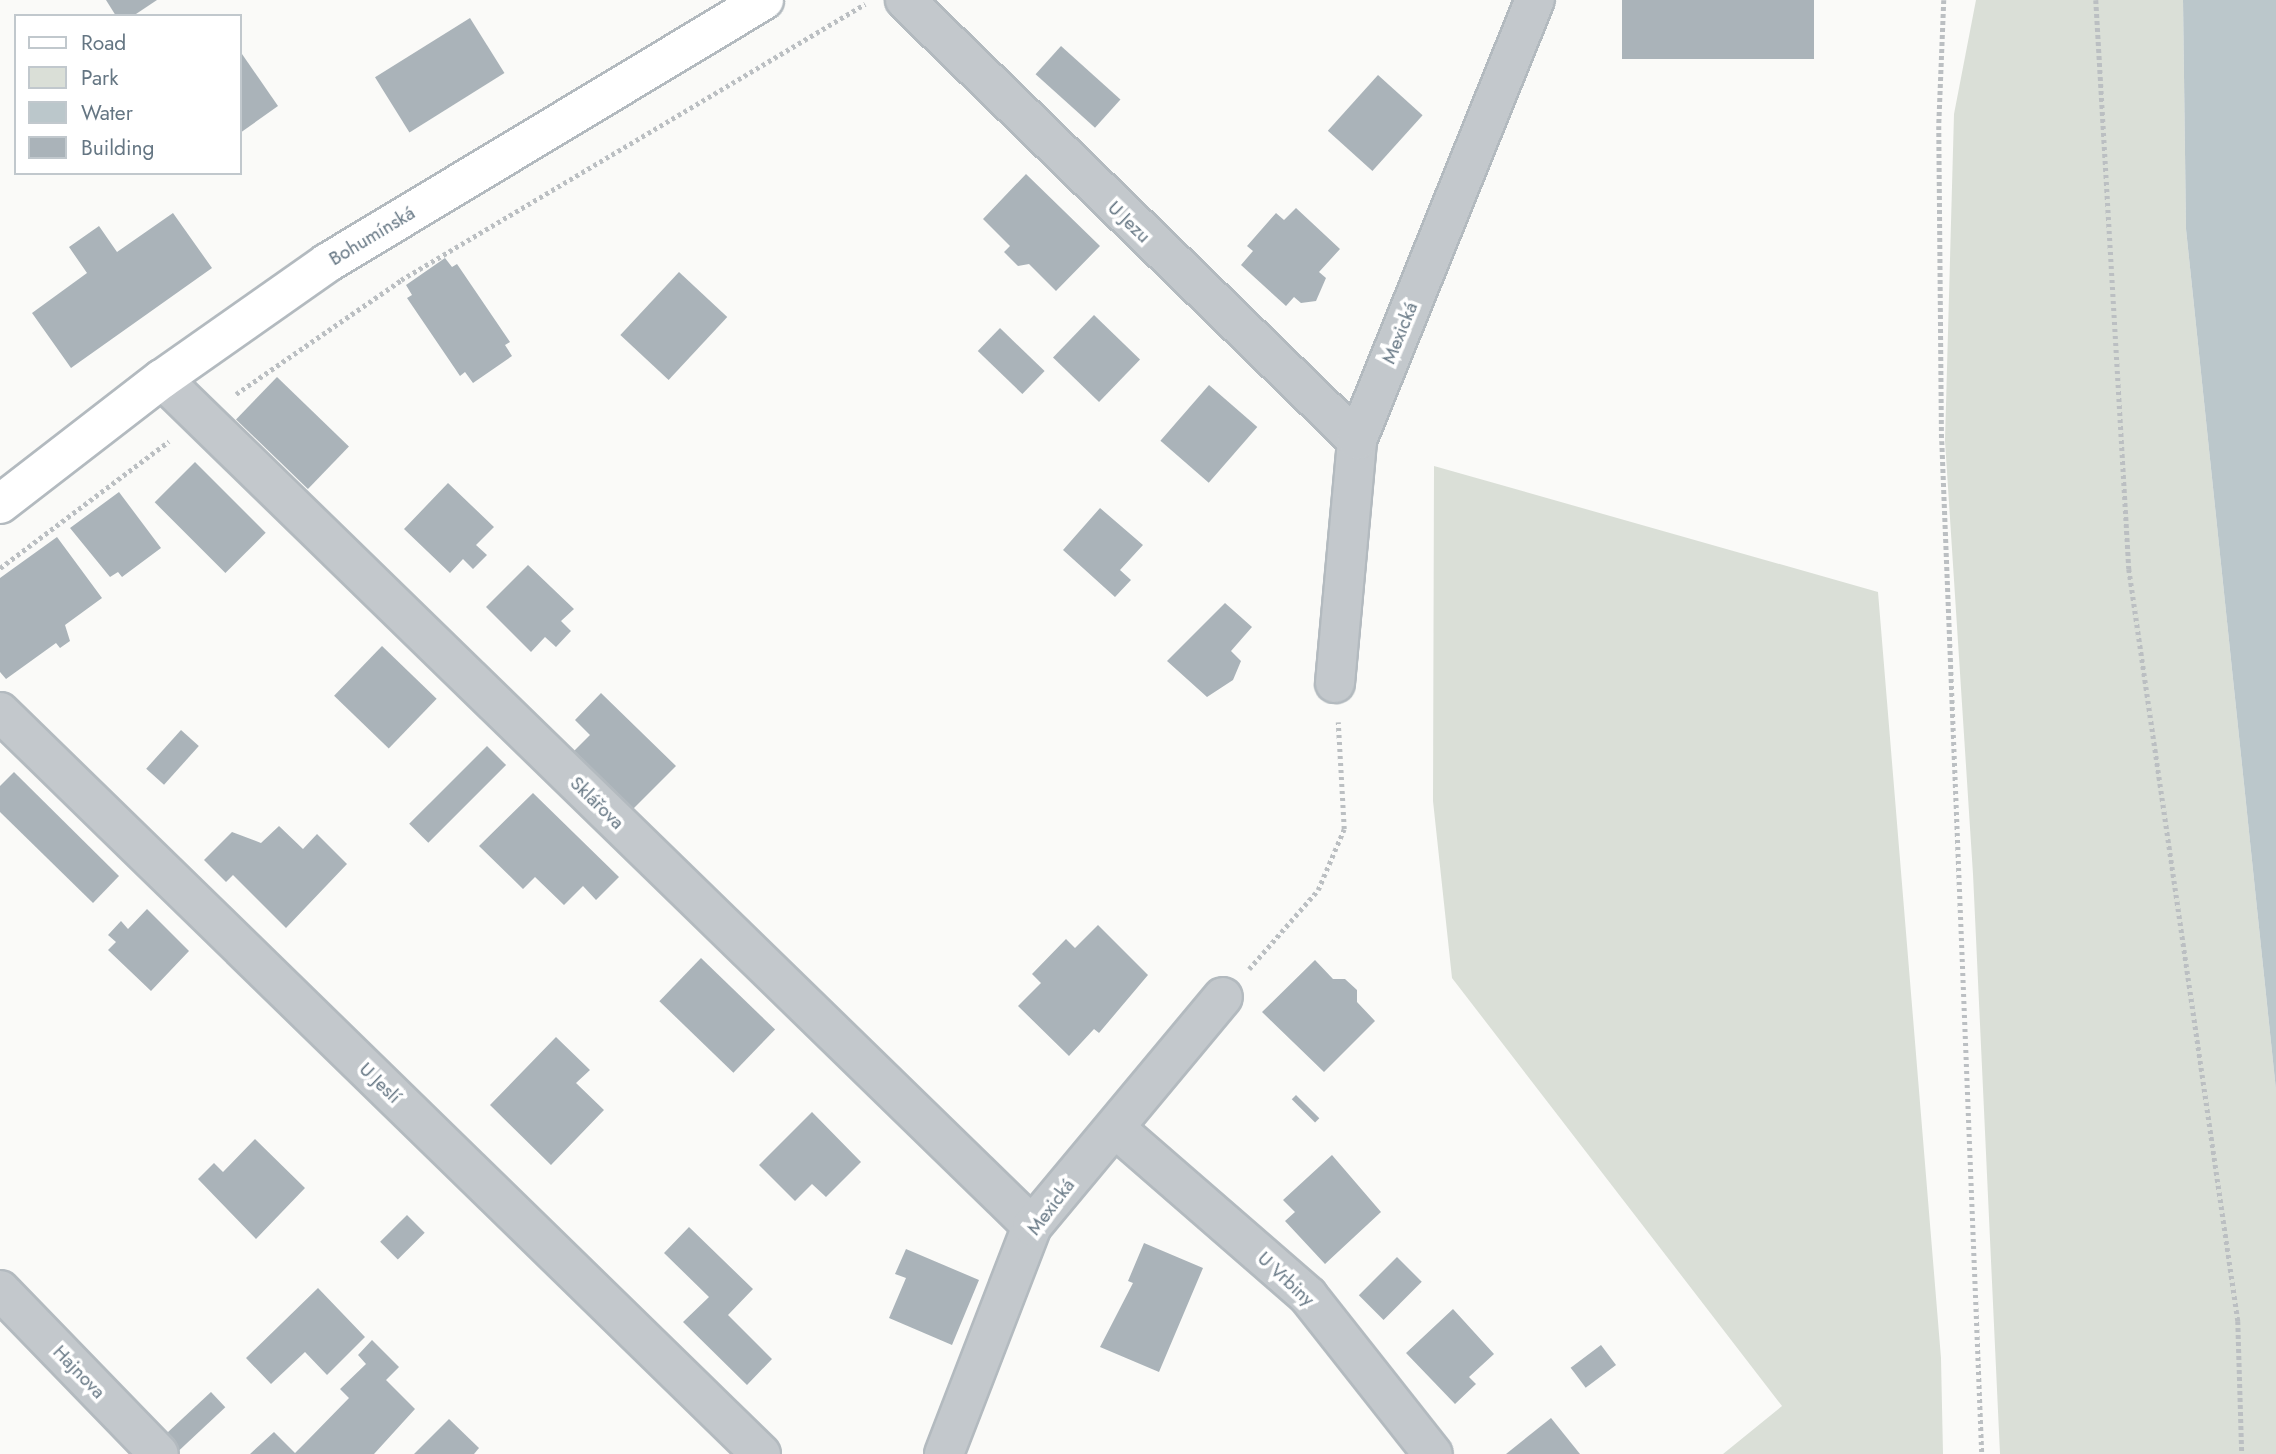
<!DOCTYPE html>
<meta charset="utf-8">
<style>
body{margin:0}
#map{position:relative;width:2276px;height:1454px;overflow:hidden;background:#fafaf8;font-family:Jost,sans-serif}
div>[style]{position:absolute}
.green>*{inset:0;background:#dadfd7}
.water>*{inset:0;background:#bbc7cb}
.building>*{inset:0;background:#aab3b9;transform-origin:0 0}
.path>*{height:4.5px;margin-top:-2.25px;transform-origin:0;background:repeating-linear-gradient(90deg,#bbbfc2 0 3.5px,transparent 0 7px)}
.roads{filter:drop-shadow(2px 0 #b3babf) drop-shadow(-2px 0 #b3babf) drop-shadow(0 2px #b3babf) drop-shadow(0 -2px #b3babf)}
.minor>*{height:38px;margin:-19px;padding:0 19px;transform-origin:19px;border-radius:19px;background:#c3c8cc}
.secondary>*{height:38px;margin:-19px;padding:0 19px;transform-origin:19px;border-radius:19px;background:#fff}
span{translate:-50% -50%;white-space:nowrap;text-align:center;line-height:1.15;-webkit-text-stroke:7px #fff;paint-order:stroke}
.street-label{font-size:19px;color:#657683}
.legend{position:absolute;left:14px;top:14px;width:228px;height:161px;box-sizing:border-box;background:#fff;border:2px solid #c1c8cd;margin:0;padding:9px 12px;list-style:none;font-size:21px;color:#657683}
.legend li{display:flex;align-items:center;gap:14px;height:35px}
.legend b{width:35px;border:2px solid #c1c8cd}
</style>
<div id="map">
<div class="green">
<i style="clip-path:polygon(1976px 0,2183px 0,2186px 229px,2276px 1090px,2276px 1454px,2000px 1454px,1973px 874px,1945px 441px,1954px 114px)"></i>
<i style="clip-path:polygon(1434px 466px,1878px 592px,1941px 1358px,1943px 1454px,1723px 1454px,1782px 1406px,1452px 978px,1433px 801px)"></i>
</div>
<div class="water">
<i style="clip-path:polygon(2183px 0,2276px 0,2276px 1090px,2186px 229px)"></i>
</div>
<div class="building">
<i style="clip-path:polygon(106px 0,157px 0,133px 16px,116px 16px)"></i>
<i style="left:1622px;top:0;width:192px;height:59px"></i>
<i style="left:470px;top:18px;width:65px;height:112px;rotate:58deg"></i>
<i style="left:1061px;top:46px;width:80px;height:38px;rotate:42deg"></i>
<i style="clip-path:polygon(242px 54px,278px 106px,240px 133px,240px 55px)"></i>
<i style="left:1378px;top:75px;width:60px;height:75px;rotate:42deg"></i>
<i style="clip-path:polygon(1026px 174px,1100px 246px,1056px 291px,1029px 264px,1018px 266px,1004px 252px,1010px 246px,983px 219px)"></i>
<i style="clip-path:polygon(1296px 208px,1340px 249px,1319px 272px,1326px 278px,1316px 301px,1301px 303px,1294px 297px,1286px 306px,1241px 265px,1253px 251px,1247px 246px,1276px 213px,1284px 220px)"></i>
<i style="clip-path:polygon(173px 213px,212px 268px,71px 368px,32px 313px,87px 273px,69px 247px,99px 226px,117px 252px)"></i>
<i style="clip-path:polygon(445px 258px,452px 267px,457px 264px,510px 342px,505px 345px,512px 356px,473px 383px,465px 372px,460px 376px,407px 298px,412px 295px,406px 285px)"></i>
<i style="left:679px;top:272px;width:66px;height:86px;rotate:43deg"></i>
<i style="left:1094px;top:315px;width:64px;height:59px;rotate:44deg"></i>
<i style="left:1000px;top:328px;width:62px;height:32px;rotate:44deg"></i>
<i style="left:277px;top:377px;width:100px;height:59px;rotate:44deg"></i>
<i style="left:1209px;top:385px;width:64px;height:74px;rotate:41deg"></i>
<i style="left:195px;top:462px;width:100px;height:57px;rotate:45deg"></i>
<i style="clip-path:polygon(448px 483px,494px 527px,476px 545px,487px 555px,473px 569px,463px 559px,450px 573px,404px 529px)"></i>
<i style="clip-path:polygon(119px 492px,161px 548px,122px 577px,118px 572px,110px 577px,70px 528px)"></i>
<i style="clip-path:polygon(1100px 508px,1143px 545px,1120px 570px,1131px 580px,1115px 597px,1063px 550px)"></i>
<i style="clip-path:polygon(57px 537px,102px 598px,65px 625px,70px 641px,60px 648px,56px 643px,6px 679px,0 672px,0 578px)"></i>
<i style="clip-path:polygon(528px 565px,574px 609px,561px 621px,571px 631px,556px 647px,545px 637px,531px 652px,486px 607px)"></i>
<i style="clip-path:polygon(1225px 603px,1252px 627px,1231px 651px,1241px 661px,1233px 680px,1207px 697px,1167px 661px)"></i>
<i style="left:382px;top:646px;width:76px;height:69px;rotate:44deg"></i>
<i style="clip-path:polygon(601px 693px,676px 766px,633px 809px,574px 751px,590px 735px,575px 720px)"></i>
<i style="left:181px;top:730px;width:24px;height:52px;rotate:42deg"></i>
<i style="left:487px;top:746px;width:27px;height:110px;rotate:45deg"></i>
<i style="clip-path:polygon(14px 772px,119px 876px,93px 903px,0 812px,0 786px)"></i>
<i style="clip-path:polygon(533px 793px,619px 877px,596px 900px,583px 886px,564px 905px,535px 877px,523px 889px,479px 846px)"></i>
<i style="clip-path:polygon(279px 826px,303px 849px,317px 834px,347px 864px,286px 928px,233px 875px,226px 882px,204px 860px,232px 832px,261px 843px)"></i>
<i style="clip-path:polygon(147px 909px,189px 951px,151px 991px,108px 950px,116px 942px,108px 935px,121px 921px,128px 929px)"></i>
<i style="clip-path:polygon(1098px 925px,1148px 975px,1099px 1033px,1094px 1029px,1069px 1056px,1018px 1006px,1041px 983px,1032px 974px,1066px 939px,1075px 948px)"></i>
<i style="left:701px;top:958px;width:103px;height:60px;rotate:44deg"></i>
<i style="clip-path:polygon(1315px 960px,1333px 979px,1345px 979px,1357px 990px,1357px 1002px,1375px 1021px,1324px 1072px,1262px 1012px)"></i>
<i style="clip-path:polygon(556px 1037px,590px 1070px,576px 1083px,604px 1110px,551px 1165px,490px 1105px)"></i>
<i style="left:1296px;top:1095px;width:33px;height:6px;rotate:45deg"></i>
<i style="clip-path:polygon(812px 1112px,861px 1162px,826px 1197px,812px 1184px,795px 1201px,759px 1165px)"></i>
<i style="clip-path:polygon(255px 1139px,305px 1188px,256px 1239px,198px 1179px,214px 1163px,223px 1172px)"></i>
<i style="clip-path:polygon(1332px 1155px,1381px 1212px,1325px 1264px,1285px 1221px,1295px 1212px,1283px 1200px)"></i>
<i style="left:407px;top:1215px;width:25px;height:38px;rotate:45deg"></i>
<i style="clip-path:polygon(689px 1227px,753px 1289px,728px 1315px,772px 1359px,747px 1385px,683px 1322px,709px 1297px,664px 1253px)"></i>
<i style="clip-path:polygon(1144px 1243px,1203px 1268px,1159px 1372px,1100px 1347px,1133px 1283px,1128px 1281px)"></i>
<i style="clip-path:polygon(906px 1249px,979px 1280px,952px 1345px,889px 1318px,906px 1278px,895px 1274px)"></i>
<i style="left:1397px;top:1257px;width:35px;height:54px;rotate:45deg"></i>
<i style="clip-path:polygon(318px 1288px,365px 1337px,327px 1375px,305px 1352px,271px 1384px,246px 1358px)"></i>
<i style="clip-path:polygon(1453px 1309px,1494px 1354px,1469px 1377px,1476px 1384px,1455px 1404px,1406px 1353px)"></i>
<i style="clip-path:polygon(372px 1340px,399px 1367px,386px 1380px,415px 1409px,374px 1454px,250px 1454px,274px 1432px,295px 1453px,306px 1442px,349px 1398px,340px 1389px,366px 1364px,358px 1355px)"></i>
<i style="left:1601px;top:1345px;width:25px;height:38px;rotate:53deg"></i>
<i style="left:211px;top:1392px;width:21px;height:69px;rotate:47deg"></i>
<i style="clip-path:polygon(1551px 1418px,1580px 1454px,1506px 1454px)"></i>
<i style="clip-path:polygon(449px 1419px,479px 1448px,474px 1454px,414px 1454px)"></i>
</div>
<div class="path">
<i style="left:1944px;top:0;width:126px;rotate:92.3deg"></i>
<i style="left:1939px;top:126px;width:315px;rotate:89.5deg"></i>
<i style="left:1942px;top:441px;width:1014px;rotate:87.74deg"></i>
<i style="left:2096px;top:0;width:570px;rotate:86.68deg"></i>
<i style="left:2129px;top:569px;width:760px;rotate:81.75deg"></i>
<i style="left:2238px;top:1321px;width:133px;rotate:88.3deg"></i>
<i style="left:236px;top:394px;width:201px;rotate:-34.6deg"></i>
<i style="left:401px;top:280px;width:540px;rotate:-30.75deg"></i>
<i style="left:0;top:568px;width:211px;rotate:-36.9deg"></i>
<i style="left:1249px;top:969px;width:105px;rotate:-48.9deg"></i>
<i style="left:1318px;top:890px;width:66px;rotate:-66.9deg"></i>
<i style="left:1344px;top:829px;width:107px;rotate:-93.2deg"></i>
</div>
<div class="roads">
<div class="minor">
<i style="left:905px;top:0;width:631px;rotate:44.23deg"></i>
<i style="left:162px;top:379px;width:1214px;rotate:44.23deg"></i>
<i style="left:1335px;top:683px;width:244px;rotate:-84.8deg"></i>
<i style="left:1357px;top:440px;width:475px;rotate:-68deg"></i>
<i style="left:0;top:712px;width:1063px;rotate:44.28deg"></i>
<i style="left:1115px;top:1128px;width:256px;rotate:41deg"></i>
<i style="left:1308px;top:1296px;width:201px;rotate:51.7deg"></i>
<i style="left:0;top:1290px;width:228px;rotate:45.9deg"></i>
<i style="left:944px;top:1454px;width:244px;rotate:-68.9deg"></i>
<i style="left:1032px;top:1226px;width:298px;rotate:-50.2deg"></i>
</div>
<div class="secondary">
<i style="left:0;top:504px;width:205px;rotate:-37.7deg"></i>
<i style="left:162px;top:379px;width:202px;rotate:-35.1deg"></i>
<i style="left:327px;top:263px;width:510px;rotate:-31.04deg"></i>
</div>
</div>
<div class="street-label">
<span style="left:1129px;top:222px;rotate:44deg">U Jezu</span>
<span style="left:372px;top:236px;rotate:-31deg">Bohumínská</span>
<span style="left:1400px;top:333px;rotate:-68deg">Mexická</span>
<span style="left:597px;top:803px;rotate:44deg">Sklářova</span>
<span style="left:380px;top:1083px;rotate:44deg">U Jeslí</span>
<span style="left:1051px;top:1207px;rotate:-53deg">Mexická</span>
<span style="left:1286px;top:1279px;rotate:43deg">U Vrbiny</span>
<span style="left:79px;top:1372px;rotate:46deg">Hajnova</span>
</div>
<ul class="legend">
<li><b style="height:9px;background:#fff"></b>Road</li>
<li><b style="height:19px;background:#dadfd7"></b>Park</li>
<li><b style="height:19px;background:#bbc7cb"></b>Water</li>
<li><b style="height:19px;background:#aab3b9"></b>Building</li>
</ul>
</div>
